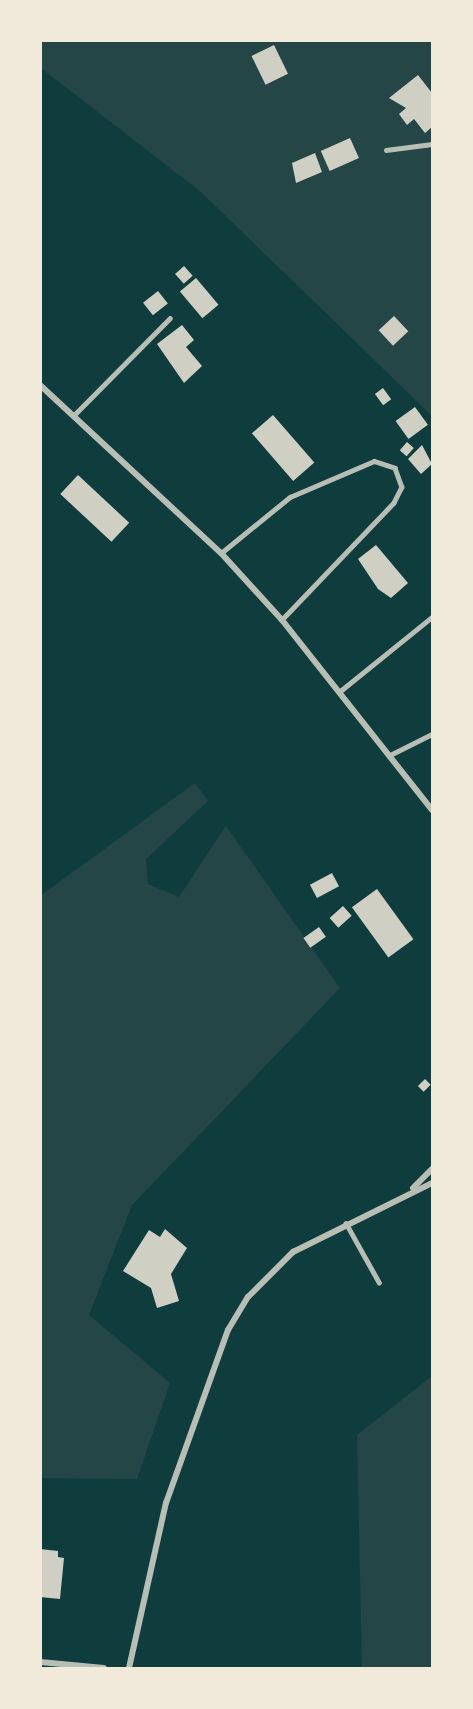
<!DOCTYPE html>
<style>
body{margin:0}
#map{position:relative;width:473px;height:1709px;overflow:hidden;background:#0f3d3e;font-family:Mulish,sans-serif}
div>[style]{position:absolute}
.green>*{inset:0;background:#244646}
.building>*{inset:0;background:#cfcfc3;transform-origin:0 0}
.service>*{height:4.5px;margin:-2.25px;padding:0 2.25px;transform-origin:2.25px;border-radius:2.25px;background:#b8beb3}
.minor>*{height:6px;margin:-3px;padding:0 3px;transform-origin:3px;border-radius:3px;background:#b8beb3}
span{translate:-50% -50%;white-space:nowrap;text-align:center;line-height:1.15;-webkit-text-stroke:6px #f1e9da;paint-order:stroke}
.frame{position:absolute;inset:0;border:42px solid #f1e9da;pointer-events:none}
</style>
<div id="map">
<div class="green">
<i style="clip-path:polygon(40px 41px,432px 41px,432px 416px,201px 192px,41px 68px)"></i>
<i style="clip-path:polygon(195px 783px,208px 801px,146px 859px,148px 884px,179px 897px,226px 826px,340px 988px,132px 1205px,89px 1315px,170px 1383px,137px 1479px,41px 1478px,40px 896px)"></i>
<i style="clip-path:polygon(432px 1376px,432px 1668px,362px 1668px,357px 1435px)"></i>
</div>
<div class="building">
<i style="left:274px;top:45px;width:32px;height:25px;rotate:64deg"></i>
<i style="clip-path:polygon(418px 75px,432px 93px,432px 127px,425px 133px,414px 119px,407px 125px,399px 114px,406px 108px,389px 98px)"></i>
<i style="left:350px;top:138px;width:22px;height:32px;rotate:66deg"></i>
<i style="clip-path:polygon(315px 153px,322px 172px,296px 183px,292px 163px)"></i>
<i style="left:184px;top:266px;width:13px;height:12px;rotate:48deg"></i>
<i style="left:196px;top:278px;width:35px;height:21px;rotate:50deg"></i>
<i style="left:158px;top:291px;width:16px;height:19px;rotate:52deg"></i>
<i style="left:394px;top:316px;width:21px;height:21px;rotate:47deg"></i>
<i style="clip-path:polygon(182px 325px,194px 340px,186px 347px,202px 366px,184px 383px,157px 344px)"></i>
<i style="left:383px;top:388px;width:14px;height:10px;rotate:54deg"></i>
<i style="left:415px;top:407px;width:22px;height:24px;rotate:54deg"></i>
<i style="left:273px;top:415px;width:63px;height:28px;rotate:49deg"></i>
<i style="left:407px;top:442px;width:9px;height:11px;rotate:41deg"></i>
<i style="clip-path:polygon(422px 445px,432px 464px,421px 474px,408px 459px)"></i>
<i style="left:78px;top:475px;width:70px;height:26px;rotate:43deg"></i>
<i style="clip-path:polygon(376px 545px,408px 583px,391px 598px,378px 589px,358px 559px)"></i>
<i style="left:332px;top:873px;width:15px;height:25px;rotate:62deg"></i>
<i style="left:377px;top:889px;width:62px;height:31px;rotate:54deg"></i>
<i style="left:343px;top:906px;width:13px;height:18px;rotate:48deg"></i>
<i style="left:319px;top:927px;width:12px;height:19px;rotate:55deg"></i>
<i style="left:425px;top:1079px;width:8px;height:10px;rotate:45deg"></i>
<i style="clip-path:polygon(165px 1229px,187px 1248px,171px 1274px,179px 1301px,157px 1308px,151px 1288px,123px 1271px,149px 1230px,160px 1237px)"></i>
<i style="clip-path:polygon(40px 1549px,58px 1551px,58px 1557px,64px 1558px,60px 1599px,40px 1597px)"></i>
</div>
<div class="service">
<i style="left:386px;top:150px;width:46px;rotate:-7.4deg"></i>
<i style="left:74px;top:415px;width:136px;rotate:-45.3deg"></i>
<i style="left:221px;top:553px;width:89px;rotate:-39.1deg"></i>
<i style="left:290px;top:497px;width:91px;rotate:-23.2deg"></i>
<i style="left:374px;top:461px;width:22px;rotate:18deg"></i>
<i style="left:395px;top:468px;width:20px;rotate:70deg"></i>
<i style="left:402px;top:487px;width:18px;rotate:117deg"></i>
<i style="left:394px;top:503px;width:162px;rotate:133.7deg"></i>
<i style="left:339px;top:692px;width:119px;rotate:-38.9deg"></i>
<i style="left:390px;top:755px;width:47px;rotate:-26.6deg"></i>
<i style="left:346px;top:1223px;width:68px;rotate:60.8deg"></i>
</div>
<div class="minor">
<i style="left:40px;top:385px;width:247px;rotate:42.9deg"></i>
<i style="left:221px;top:553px;width:91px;rotate:47.7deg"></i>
<i style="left:282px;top:620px;width:242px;rotate:51.7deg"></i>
<i style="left:413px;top:1188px;width:27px;rotate:-45deg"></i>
<i style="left:40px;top:1662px;width:64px;rotate:5.4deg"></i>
<i style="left:129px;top:1668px;width:169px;rotate:-77.4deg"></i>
<i style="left:166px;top:1503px;width:184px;rotate:-70.3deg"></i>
<i style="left:228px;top:1330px;width:39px;rotate:-59deg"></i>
<i style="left:248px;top:1297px;width:64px;rotate:-45deg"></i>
<i style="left:293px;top:1252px;width:155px;rotate:-26.4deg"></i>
</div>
<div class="frame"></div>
</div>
